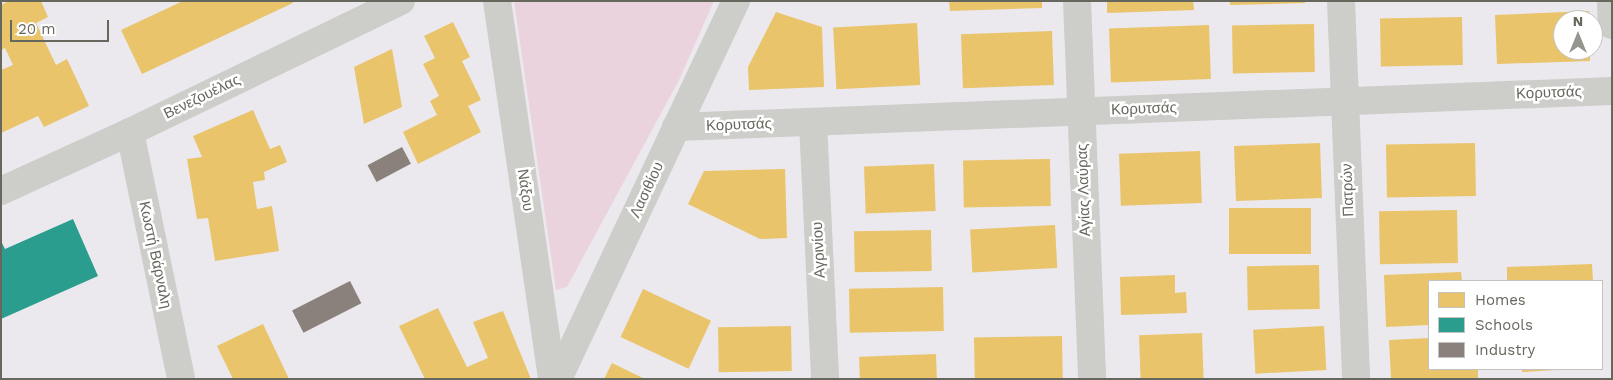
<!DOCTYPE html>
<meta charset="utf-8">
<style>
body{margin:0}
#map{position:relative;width:1613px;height:380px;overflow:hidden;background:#ebe9ee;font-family:"Work Sans",sans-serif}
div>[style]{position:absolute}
.green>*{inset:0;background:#ebd3de}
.homes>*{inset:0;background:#e9c46a;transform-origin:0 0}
.schools>*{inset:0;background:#2a9d8f}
.industry>*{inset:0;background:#8a817c;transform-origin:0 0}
.minor>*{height:28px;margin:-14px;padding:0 14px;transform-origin:14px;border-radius:14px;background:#cdcdca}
span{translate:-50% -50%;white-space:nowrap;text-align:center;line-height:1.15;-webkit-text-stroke:5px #fff;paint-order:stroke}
.street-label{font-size:15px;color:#66685e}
.frame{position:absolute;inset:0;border:2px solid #66685e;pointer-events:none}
.legend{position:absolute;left:1428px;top:280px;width:175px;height:90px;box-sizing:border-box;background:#fff;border:1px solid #c2c3bf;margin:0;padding:6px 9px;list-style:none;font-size:15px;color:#66685e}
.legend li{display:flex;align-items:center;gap:10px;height:25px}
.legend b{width:25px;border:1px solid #c2c3bf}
.north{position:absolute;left:1553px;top:10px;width:50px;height:50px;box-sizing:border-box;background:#fff;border:1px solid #c2c3bf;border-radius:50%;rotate:0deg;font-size:14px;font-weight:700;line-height:20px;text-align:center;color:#66685e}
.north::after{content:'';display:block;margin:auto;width:18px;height:22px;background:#959590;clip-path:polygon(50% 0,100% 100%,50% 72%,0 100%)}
.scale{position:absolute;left:10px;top:20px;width:99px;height:22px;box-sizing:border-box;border:2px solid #66685e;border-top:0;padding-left:6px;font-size:15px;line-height:18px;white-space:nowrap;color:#66685e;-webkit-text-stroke:4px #fff;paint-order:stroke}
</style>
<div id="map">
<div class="green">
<i style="clip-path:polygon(514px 1px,714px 1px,679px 80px,567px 287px,556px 290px)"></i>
</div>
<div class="homes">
<i style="clip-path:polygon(9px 1px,41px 1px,48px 17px,36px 23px,56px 65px,67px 59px,89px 106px,44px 127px,38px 116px,1px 133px,1px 70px,13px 65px,5px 48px,1px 50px,1px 5px)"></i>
<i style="clip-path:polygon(183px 1px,292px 1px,293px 3px,142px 74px,121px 30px)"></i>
<i style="clip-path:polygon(949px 1px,1042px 1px,1042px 8px,950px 11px)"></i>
<i style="clip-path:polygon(1107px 1px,1193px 1px,1194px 10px,1107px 13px)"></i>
<i style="clip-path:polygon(1230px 1px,1305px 1px,1305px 3px,1230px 5px)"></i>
<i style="clip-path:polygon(1589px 11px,1589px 20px,1563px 20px,1563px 50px,1590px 50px,1590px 61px,1497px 64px,1495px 15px)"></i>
<i style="clip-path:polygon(776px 12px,822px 27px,824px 87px,749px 90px,748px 67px)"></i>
<i style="left:1462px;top:17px;width:48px;height:82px;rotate:89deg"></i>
<i style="clip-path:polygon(453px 22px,470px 57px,462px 61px,481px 100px,468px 106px,481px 132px,418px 164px,403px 132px,437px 115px,430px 101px,439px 96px,423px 64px,435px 58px,424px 36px)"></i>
<i style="left:917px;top:23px;width:62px;height:84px;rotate:87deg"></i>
<i style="left:1314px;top:24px;width:48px;height:82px;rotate:89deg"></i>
<i style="left:1209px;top:25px;width:54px;height:100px;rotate:88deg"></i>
<i style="left:1052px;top:31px;width:54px;height:91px;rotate:88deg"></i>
<i style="clip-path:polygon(392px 49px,402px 107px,364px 124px,354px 67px)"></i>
<i style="clip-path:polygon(253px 110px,270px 149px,280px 145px,287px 162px,264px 172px,265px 180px,253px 182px,257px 209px,272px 206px,279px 251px,215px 261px,208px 218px,197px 219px,187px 159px,202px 157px,193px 136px)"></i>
<i style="left:1320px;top:143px;width:55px;height:86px;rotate:88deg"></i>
<i style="left:1475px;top:143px;width:53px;height:89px;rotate:89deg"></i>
<i style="left:1200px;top:151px;width:52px;height:81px;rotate:88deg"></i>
<i style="left:1050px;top:159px;width:47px;height:87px;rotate:89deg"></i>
<i style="left:934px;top:164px;width:47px;height:70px;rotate:88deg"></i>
<i style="clip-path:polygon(785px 169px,787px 238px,760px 239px,688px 204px,704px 171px)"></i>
<i style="left:1229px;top:208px;width:82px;height:46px"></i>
<i style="left:1457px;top:210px;width:53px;height:78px;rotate:89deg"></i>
<i style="left:1055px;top:225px;width:43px;height:85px;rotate:87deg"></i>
<i style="left:931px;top:230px;width:41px;height:77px;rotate:89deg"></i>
<i style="clip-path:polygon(1592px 264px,1593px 281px,1507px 281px,1507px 267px)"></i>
<i style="left:1319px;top:265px;width:44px;height:72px;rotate:89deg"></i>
<i style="clip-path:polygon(1461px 272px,1462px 281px,1429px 281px,1429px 325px,1386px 327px,1384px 275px)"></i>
<i style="clip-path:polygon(1175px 275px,1175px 293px,1186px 292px,1187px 313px,1121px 315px,1120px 277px)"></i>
<i style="left:943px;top:287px;width:44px;height:94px;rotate:89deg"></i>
<i style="left:643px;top:289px;width:75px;height:53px;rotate:25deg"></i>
<i style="clip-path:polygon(438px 308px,467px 367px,488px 358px,473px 322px,503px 311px,531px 379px,425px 379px,399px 326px)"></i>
<i style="clip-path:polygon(263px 324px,289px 379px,233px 379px,217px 346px)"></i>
<i style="left:791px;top:326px;width:45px;height:73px;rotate:89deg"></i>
<i style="left:1324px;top:326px;width:44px;height:71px;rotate:87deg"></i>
<i style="left:1202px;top:333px;width:46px;height:63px;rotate:88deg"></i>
<i style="left:1062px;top:336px;width:43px;height:88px;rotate:89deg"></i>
<i style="clip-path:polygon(1429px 338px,1429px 369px,1478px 369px,1478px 379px,1391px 379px,1389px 340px)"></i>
<i style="left:936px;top:354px;width:25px;height:77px;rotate:88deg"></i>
<i style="clip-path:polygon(612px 363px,645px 379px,604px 379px)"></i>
<i style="clip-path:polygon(1522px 369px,1556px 369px,1556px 370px,1522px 372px)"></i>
</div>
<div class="schools">
<i style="clip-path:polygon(73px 219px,98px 276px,1px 319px,1px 241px,5px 249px)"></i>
</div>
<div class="industry">
<i style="left:402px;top:147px;width:19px;height:39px;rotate:62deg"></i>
<i style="left:350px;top:281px;width:25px;height:65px;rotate:63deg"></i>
</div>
<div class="minor">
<i style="left:497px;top:1px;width:382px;rotate:81.7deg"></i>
<i style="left:1077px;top:1px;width:378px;rotate:87.7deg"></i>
<i style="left:1341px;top:1px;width:378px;rotate:87.7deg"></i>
<i style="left:1611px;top:1px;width:24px;rotate:88deg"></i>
<i style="left:813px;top:122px;width:257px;rotate:87.3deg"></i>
<i style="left:676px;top:127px;width:937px;rotate:-2.2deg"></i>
<i style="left:130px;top:132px;width:252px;rotate:78.3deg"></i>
<i style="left:1px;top:191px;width:142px;rotate:-24.6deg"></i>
<i style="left:130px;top:132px;width:301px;rotate:-25.8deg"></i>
<i style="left:558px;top:379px;width:418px;rotate:-64.8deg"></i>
</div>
<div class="street-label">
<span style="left:1549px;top:93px;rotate:-2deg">Κορυτσάς</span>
<span style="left:202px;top:97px;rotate:-26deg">Βενεζουέλας</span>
<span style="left:1144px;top:109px;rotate:-2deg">Κορυτσάς</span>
<span style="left:739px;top:125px;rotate:-2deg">Κορυτσάς</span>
<span style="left:525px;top:190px;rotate:82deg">Νάξου</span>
<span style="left:647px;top:190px;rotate:-65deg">Λασιθίου</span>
<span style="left:1084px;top:190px;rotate:-92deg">Αγίας Λαύρας</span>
<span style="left:1348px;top:190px;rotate:-92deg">Πατρών</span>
<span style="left:819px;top:250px;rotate:-93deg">Αγρινίου</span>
<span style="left:155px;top:255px;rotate:78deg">Κωστή Βάρναλη</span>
</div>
<div class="frame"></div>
<ul class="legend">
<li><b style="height:14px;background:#e9c46a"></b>Homes</li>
<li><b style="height:14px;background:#2a9d8f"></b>Schools</li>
<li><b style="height:14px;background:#8a817c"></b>Industry</li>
</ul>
<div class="north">N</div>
<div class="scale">20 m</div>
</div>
